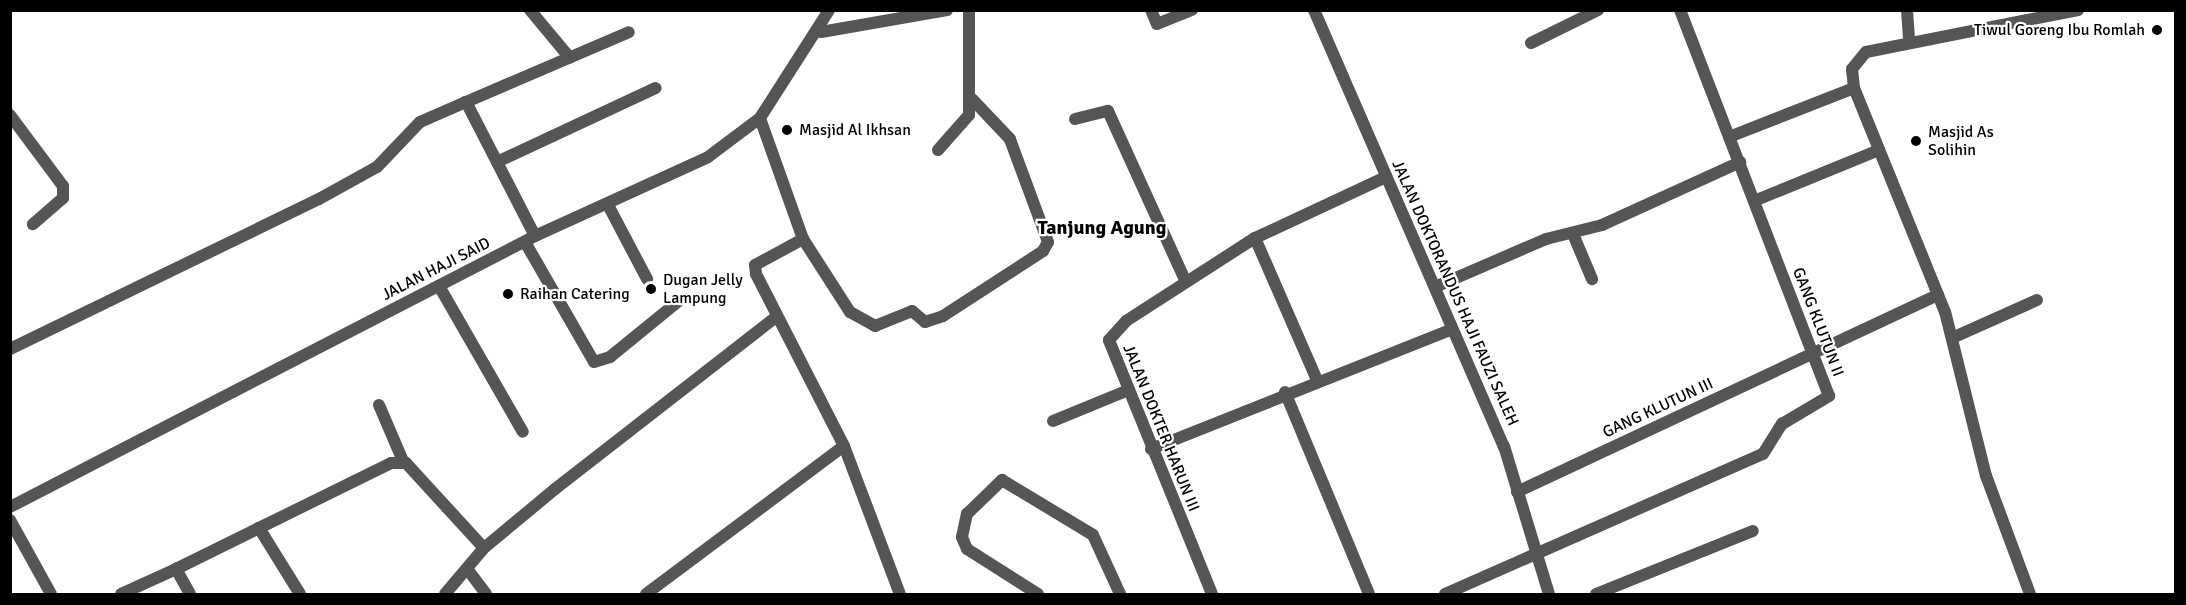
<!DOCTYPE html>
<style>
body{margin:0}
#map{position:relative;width:2186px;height:605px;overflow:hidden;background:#fff;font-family:Signika,sans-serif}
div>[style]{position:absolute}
.minor>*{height:12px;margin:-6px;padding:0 6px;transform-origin:6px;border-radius:6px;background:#555}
.tertiary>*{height:12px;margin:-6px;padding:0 6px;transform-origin:6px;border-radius:6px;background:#555}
.dots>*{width:16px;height:16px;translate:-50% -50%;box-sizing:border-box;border:3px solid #fff;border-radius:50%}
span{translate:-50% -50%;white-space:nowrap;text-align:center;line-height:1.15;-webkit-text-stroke:4.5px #fff;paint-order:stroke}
.poi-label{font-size:16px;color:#000}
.right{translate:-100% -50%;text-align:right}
.left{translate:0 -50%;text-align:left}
.street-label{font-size:16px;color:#000}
.quarter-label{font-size:20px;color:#000;font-weight:700}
.frame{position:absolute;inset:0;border:12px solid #000;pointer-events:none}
</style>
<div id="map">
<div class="minor">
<i style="left:530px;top:10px;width:62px;rotate:50.2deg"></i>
<i style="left:1151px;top:10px;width:15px;rotate:67deg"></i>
<i style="left:1157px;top:24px;width:38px;rotate:-22deg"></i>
<i style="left:1907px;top:10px;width:32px;rotate:86deg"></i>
<i style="left:821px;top:32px;width:128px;rotate:-9.9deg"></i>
<i style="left:1531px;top:43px;width:75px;rotate:-26.2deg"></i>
<i style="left:10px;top:115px;width:89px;rotate:53.3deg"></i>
<i style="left:63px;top:186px;width:12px;rotate:90deg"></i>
<i style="left:63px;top:198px;width:40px;rotate:139deg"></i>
<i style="left:1075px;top:119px;width:34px;rotate:-14deg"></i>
<i style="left:1108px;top:111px;width:186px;rotate:65.5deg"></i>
<i style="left:1729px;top:137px;width:134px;rotate:-21.4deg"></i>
<i style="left:938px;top:150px;width:47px;rotate:-48.5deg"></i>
<i style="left:969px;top:115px;width:105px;rotate:-90deg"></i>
<i style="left:497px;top:162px;width:175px;rotate:-25deg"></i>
<i style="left:1754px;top:201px;width:135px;rotate:-22.2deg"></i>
<i style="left:608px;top:205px;width:84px;rotate:62.2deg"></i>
<i style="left:1573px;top:234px;width:49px;rotate:67.1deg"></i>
<i style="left:535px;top:236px;width:151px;rotate:-117.2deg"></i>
<i style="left:466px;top:102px;width:177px;rotate:-23.2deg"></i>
<i style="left:1255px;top:238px;width:155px;rotate:66.4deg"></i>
<i style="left:803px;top:239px;width:87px;rotate:57.2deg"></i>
<i style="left:850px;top:312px;width:29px;rotate:29deg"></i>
<i style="left:875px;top:326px;width:40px;rotate:-22deg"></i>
<i style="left:912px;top:311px;width:17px;rotate:40deg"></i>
<i style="left:925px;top:322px;width:19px;rotate:-18deg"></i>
<i style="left:943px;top:316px;width:119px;rotate:-33deg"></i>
<i style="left:1043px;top:251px;width:10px;rotate:-61deg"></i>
<i style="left:1048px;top:242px;width:110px;rotate:-110.3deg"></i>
<i style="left:1010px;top:139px;width:55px;rotate:-133.5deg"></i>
<i style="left:525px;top:242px;width:138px;rotate:60.1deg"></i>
<i style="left:594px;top:362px;width:17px;rotate:-17deg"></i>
<i style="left:610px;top:357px;width:90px;rotate:-39.2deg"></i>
<i style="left:439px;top:286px;width:168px;rotate:60.1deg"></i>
<i style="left:1435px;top:287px;width:121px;rotate:-23.4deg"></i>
<i style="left:1546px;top:239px;width:58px;rotate:-14deg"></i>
<i style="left:1602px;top:225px;width:152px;rotate:-24.5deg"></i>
<i style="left:1952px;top:338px;width:93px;rotate:-24.1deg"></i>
<i style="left:10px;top:349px;width:343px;rotate:-25.9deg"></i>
<i style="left:319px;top:199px;width:66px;rotate:-28.9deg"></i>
<i style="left:377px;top:167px;width:62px;rotate:-46.3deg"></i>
<i style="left:420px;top:122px;width:50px;rotate:-23.5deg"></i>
<i style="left:1285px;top:392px;width:219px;rotate:67.4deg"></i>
<i style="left:379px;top:405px;width:61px;rotate:66.8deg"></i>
<i style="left:1053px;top:421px;width:79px;rotate:-22.3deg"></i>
<i style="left:844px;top:446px;width:158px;rotate:69.3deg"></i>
<i style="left:1151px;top:449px;width:324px;rotate:-21.7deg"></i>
<i style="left:1517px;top:492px;width:465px;rotate:-25.1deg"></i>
<i style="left:10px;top:507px;width:591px;rotate:-27.3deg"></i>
<i style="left:535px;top:236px;width:190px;rotate:-24.5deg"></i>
<i style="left:708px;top:157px;width:65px;rotate:-36.9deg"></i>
<i style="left:760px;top:118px;width:128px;rotate:-57.4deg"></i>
<i style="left:10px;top:520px;width:85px;rotate:61deg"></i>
<i style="left:468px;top:570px;width:30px;rotate:53deg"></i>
<i style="left:121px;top:594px;width:60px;rotate:-24.4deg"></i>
<i style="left:190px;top:594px;width:29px;rotate:-119deg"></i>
<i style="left:176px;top:569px;width:93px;rotate:-26.3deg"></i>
<i style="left:300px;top:594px;width:78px;rotate:-121.8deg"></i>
<i style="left:259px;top:528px;width:147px;rotate:-26.2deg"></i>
<i style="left:391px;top:463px;width:15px"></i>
<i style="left:406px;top:463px;width:115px;rotate:47.5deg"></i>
<i style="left:445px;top:594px;width:60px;rotate:-49.7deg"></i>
<i style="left:484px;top:548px;width:92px;rotate:-39.7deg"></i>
<i style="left:555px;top:489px;width:279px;rotate:-37.9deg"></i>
<i style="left:646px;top:594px;width:247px;rotate:-36.8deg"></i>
<i style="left:844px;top:446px;width:193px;rotate:-117.1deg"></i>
<i style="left:756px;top:274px;width:9px;rotate:-96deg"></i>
<i style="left:755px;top:265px;width:55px;rotate:-28.4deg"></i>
<i style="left:803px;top:239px;width:128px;rotate:-109.6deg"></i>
<i style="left:1038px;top:594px;width:84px;rotate:-147.6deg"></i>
<i style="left:967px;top:549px;width:13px;rotate:-113deg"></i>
<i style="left:962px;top:537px;width:24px;rotate:-78deg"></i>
<i style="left:967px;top:514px;width:49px;rotate:-44.2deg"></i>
<i style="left:1002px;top:480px;width:106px;rotate:31.1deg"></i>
<i style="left:1093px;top:535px;width:65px;rotate:65.4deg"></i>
<i style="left:1212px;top:594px;width:274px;rotate:-112.1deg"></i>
<i style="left:1109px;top:340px;width:25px;rotate:-48deg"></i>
<i style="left:1126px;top:321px;width:153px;rotate:-32.8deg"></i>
<i style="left:1255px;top:238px;width:145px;rotate:-25deg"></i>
<i style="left:1445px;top:594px;width:347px;rotate:-23.8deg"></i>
<i style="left:1763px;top:454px;width:36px;rotate:-58deg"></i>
<i style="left:1782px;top:424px;width:55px;rotate:-30.8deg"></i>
<i style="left:1829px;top:396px;width:414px;rotate:-111.1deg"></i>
<i style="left:1596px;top:594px;width:169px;rotate:-21.9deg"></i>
<i style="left:2030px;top:594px;width:126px;rotate:-110.4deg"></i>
<i style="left:1986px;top:476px;width:169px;rotate:-104deg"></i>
<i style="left:1945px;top:312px;width:242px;rotate:-112.1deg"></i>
<i style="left:1854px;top:88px;width:19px;rotate:-96deg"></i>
<i style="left:1852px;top:69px;width:22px;rotate:-51deg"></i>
<i style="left:1866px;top:52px;width:216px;rotate:-11.2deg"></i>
</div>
<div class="tertiary">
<i style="left:1314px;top:10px;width:476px;rotate:66.5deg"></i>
<i style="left:1504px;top:446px;width:155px;rotate:73.1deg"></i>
</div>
<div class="dots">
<i style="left:2157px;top:30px;background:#000"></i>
<i style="left:787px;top:130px;background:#000"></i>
<i style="left:1916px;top:141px;background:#000"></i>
<i style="left:651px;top:289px;background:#000"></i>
<i style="left:508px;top:294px;background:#000"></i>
</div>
<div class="poi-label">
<span class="right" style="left:2145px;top:30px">Tiwul Goreng Ibu Romlah</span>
<span class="left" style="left:799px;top:130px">Masjid Al Ikhsan</span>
<span class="left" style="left:1928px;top:141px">Masjid As<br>Solihin</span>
<span class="left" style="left:663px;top:289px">Dugan Jelly<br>Lampung</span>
<span class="left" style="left:520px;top:294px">Raihan Catering</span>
</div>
<div class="street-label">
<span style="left:436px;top:269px;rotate:-27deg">JALAN HAJI SAID</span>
<span style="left:1455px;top:293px;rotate:66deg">JALAN DOKTORANDUS HAJI FAUZI SALEH</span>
<span style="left:1818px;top:322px;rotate:69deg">GANG KLUTUN II</span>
<span style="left:1658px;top:408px;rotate:-25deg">GANG KLUTUN III</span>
<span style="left:1161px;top:428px;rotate:68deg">JALAN DOKTER HARUN III</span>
</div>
<div class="quarter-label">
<span style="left:1102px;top:227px">Tanjung Agung</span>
</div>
<div class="frame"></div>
</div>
